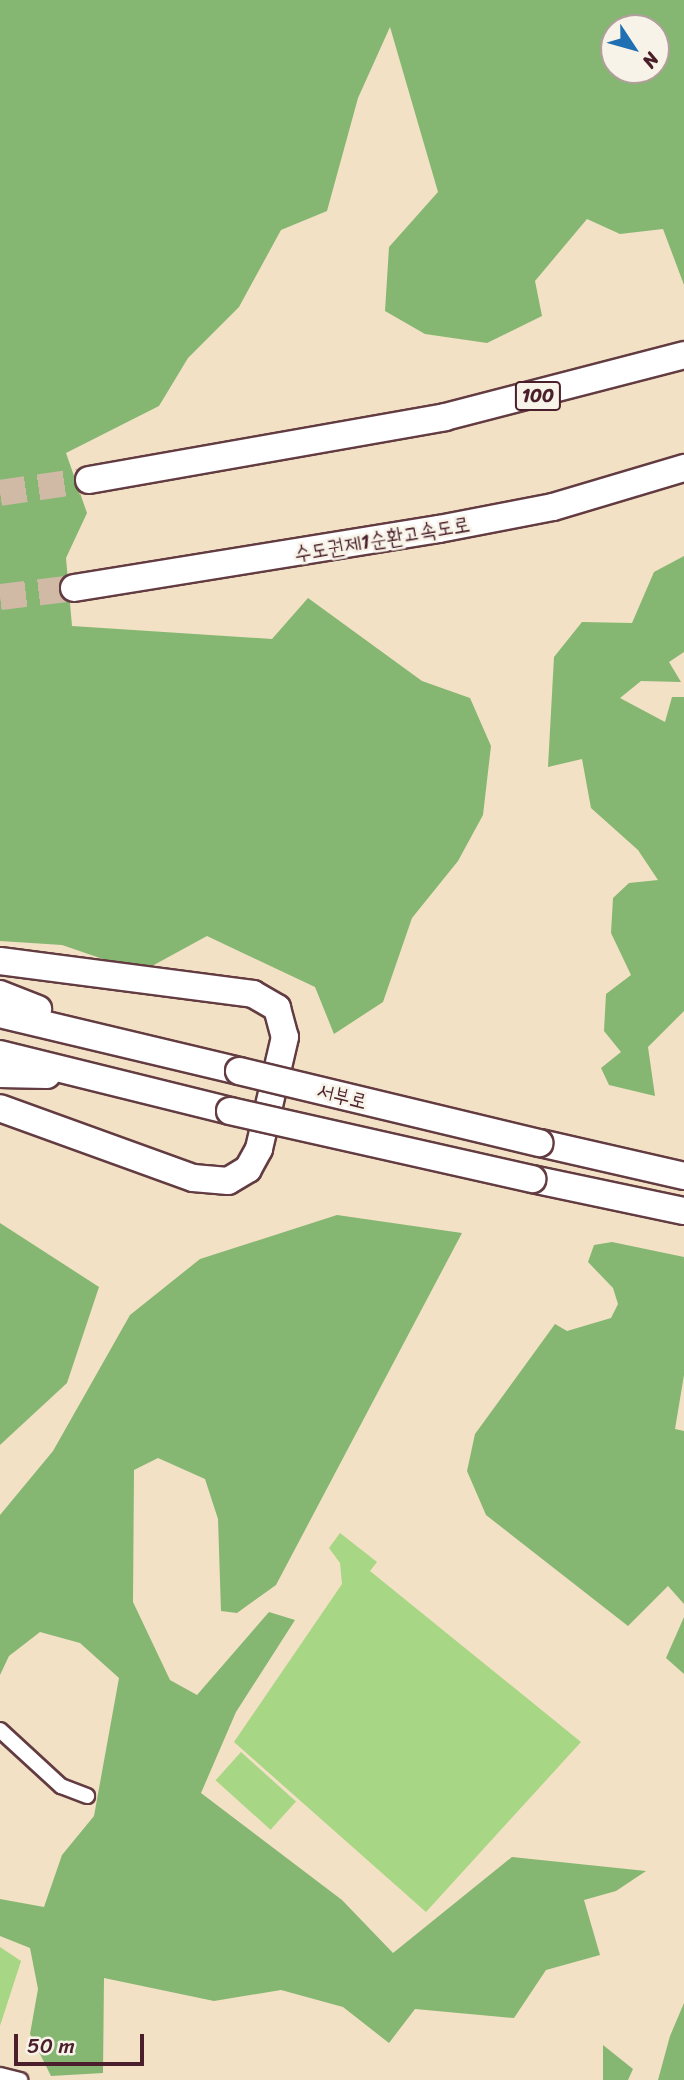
<!DOCTYPE html>
<meta charset="utf-8">
<style>
body{margin:0}
#map{position:relative;width:684px;height:2080px;overflow:hidden;background:#f2e1c5;font-family:Sriracha,"Poor Story",sans-serif}
div>[style]{position:absolute}
.green>*{inset:0;background:#a7d684;transform-origin:0 0}
.forest>*{inset:0;background:#85b772}
.highway-tunnel>*{height:26px;margin-top:-13px;transform-origin:0;background:repeating-linear-gradient(90deg,#d0baa6 0 26px,transparent 0 39px)}
.roads{filter:drop-shadow(2px 0 #633c42) drop-shadow(-2px 0 #633c42) drop-shadow(0 2px #633c42) drop-shadow(0 -2px #633c42)}
.street>*{height:14px;margin:-7px;padding:0 7px;transform-origin:7px;border-radius:7px;background:#fff}
.highway>*{height:26px;margin:-13px;padding:0 13px;transform-origin:13px;border-radius:13px;background:#fff}
.bridges{filter:drop-shadow(2px 0 #633c42) drop-shadow(-2px 0 #633c42) drop-shadow(0 2px #633c42) drop-shadow(0 -2px #633c42)}
.highway-bridge>*{height:26px;margin:-13px;padding:0 13px;transform-origin:13px;border-radius:13px;background:#fff}
span{translate:-50% -50%;white-space:nowrap;text-align:center;line-height:1.15;-webkit-text-stroke:5px #f7f3e8;paint-order:stroke}
.shield-label span{padding:2px 5px;background:#f7f3e8;border:2px solid;border-radius:5px;-webkit-text-stroke-width:0}
.shield-label{font-size:19px;color:#4a1f2b;font-weight:700}
.street-label{font-size:21px;color:#4a1f2b}
.north{position:absolute;left:600px;top:14px;width:70px;height:70px;box-sizing:border-box;background:#f7f3e8;border:2px solid #b29e9c;border-radius:50%;rotate:126deg;font-size:19px;font-weight:700;line-height:28px;text-align:center;color:#4a1f2b}
.north::after{content:'';display:block;margin:auto;width:24px;height:32px;background:#1f6fb2;clip-path:polygon(50% 0,100% 100%,50% 72%,0 100%)}
.scale{position:absolute;left:14px;top:2034px;width:130px;height:32px;box-sizing:border-box;border:4px solid #4a1f2b;border-top:0;padding-left:9px;font-size:21px;line-height:24px;white-space:nowrap;color:#4a1f2b;-webkit-text-stroke:5px #f7f3e8;paint-order:stroke}
</style>
<div id="map">
<div class="green">
<i style="clip-path:polygon(340px 1533px,377px 1562px,370px 1571px,581px 1742px,426px 1912px,234px 1742px,342px 1584px,340px 1563px,329px 1548px)"></i>
<i style="left:241px;top:1752px;width:74px;height:38px;rotate:42deg"></i>
<i style="clip-path:polygon(0 1947px,21px 1961px,0 2026px)"></i>
</div>
<div class="forest">
<i style="clip-path:polygon(evenodd,0 0,684px 0,684px 285px,663px 229px,620px 234px,587px 219px,535px 281px,542px 316px,487px 343px,425px 334px,385px 311px,389px 247px,438px 192px,390px 27px,358px 98px,327px 211px,281px 230px,239px 307px,188px 358px,159px 406px,66px 453px,87px 513px,66px 558px,72px 626px,272px 639px,308px 598px,422px 681px,470px 698px,491px 746px,483px 815px,458px 861px,412px 918px,383px 1002px,334px 1034px,315px 987px,207px 936px,141px 972px,62px 945px,0 941px,0 0,614px 28px,656px 28px,656px 70px,614px 70px,614px 28px)"></i>
<i style="clip-path:polygon(684px 556px,684px 652px,669px 662px,681px 682px,641px 681px,620px 698px,665px 722px,672px 697px,684px 697px,684px 1011px,648px 1047px,655px 1096px,609px 1085px,601px 1068px,621px 1052px,604px 1031px,606px 994px,631px 975px,611px 933px,613px 898px,629px 883px,658px 880px,638px 850px,591px 808px,582px 759px,548px 767px,554px 657px,582px 622px,632px 623px,654px 572px)"></i>
<i style="clip-path:polygon(337px 1215px,462px 1233px,276px 1585px,237px 1613px,221px 1611px,218px 1519px,205px 1479px,158px 1458px,134px 1470px,133px 1602px,170px 1680px,197px 1695px,269px 1612px,295px 1620px,236px 1712px,201px 1793px,342px 1900px,393px 1953px,512px 1857px,646px 1871px,616px 1891px,584px 1900px,600px 1955px,546px 1970px,514px 2018px,415px 2009px,389px 2043px,343px 2007px,281px 1990px,214px 2001px,104px 1978px,103px 2073px,51px 2076px,30px 2034px,38px 1989px,30px 1948px,0 1936px,0 1899px,44px 1907px,62px 1855px,94px 1816px,119px 1678px,80px 1643px,40px 1632px,9px 1656px,0 1675px,0 1515px,53px 1451px,130px 1315px,200px 1259px)"></i>
<i style="clip-path:polygon(0 1223px,99px 1287px,67px 1383px,0 1445px)"></i>
<i style="clip-path:polygon(612px 1242px,684px 1257px,684px 1375px,675px 1429px,684px 1431px,684px 1604px,668px 1586px,628px 1626px,486px 1515px,467px 1471px,475px 1434px,555px 1324px,567px 1331px,611px 1318px,618px 1304px,613px 1288px,588px 1262px,594px 1245px)"></i>
<i style="clip-path:polygon(684px 1617px,684px 1674px,666px 1658px)"></i>
<i style="clip-path:polygon(684px 2003px,684px 2080px,658px 2080px,670px 2036px)"></i>
<i style="clip-path:polygon(603px 2045px,633px 2069px,628px 2080px,603px 2080px)"></i>
</div>
<div class="highway-tunnel">
<i style="left:0;top:493px;width:90px;rotate:-8.3deg"></i>
<i style="left:0;top:597px;width:75px;rotate:-6.9deg"></i>
</div>
<div class="roads">
<div class="street">
<i style="left:0;top:1730px;width:83px;rotate:42.6deg"></i>
<i style="left:61px;top:1786px;width:28px;rotate:21deg"></i>
<i style="left:0;top:2075px;width:21px;rotate:14deg"></i>
</div>
<div class="highway">
<i style="left:89px;top:480px;width:362px;rotate:-10deg"></i>
<i style="left:445px;top:417px;width:247px;rotate:-14.5deg"></i>
<i style="left:74px;top:588px;width:370px;rotate:-9.2deg"></i>
<i style="left:439px;top:529px;width:116px;rotate:-10.9deg"></i>
<i style="left:553px;top:507px;width:137px;rotate:-16.6deg"></i>
<i style="left:0;top:961px;width:255px;rotate:7.4deg"></i>
<i style="left:253px;top:994px;width:28px;rotate:30deg"></i>
<i style="left:277px;top:1008px;width:30px;rotate:75deg"></i>
<i style="left:285px;top:1037px;width:115px;rotate:103.1deg"></i>
<i style="left:259px;top:1149px;width:23px;rotate:119deg"></i>
<i style="left:248px;top:1169px;width:23px;rotate:149deg"></i>
<i style="left:228px;top:1181px;width:35px;rotate:-175deg"></i>
<i style="left:193px;top:1178px;width:205px;rotate:-160.1deg"></i>
<i style="left:0;top:994px;width:41px;rotate:21.5deg"></i>
<i style="left:0;top:1014px;width:246px;rotate:13.4deg"></i>
<i style="left:0;top:1054px;width:237px;rotate:13.9deg"></i>
<i style="left:0;top:1074px;width:47px;rotate:1.2deg"></i>
<i style="left:540px;top:1143px;width:148px;rotate:12.9deg"></i>
<i style="left:532px;top:1179px;width:155px;rotate:11.9deg"></i>
</div>
</div>
<div class="bridges">
<div class="highway-bridge">
<i style="left:239px;top:1071px;width:309px;rotate:13.5deg"></i>
<i style="left:230px;top:1111px;width:310px;rotate:12.7deg"></i>
</div>
</div>
<div class="shield-label">
<span style="left:538px;top:396px">100</span>
</div>
<div class="street-label">
<span style="left:382px;top:539px;rotate:-10deg">수도권제1순환고속도로</span>
<span style="left:342px;top:1096px;rotate:14deg">서부로</span>
</div>
<div class="north">N</div>
<div class="scale">50 m</div>
</div>
